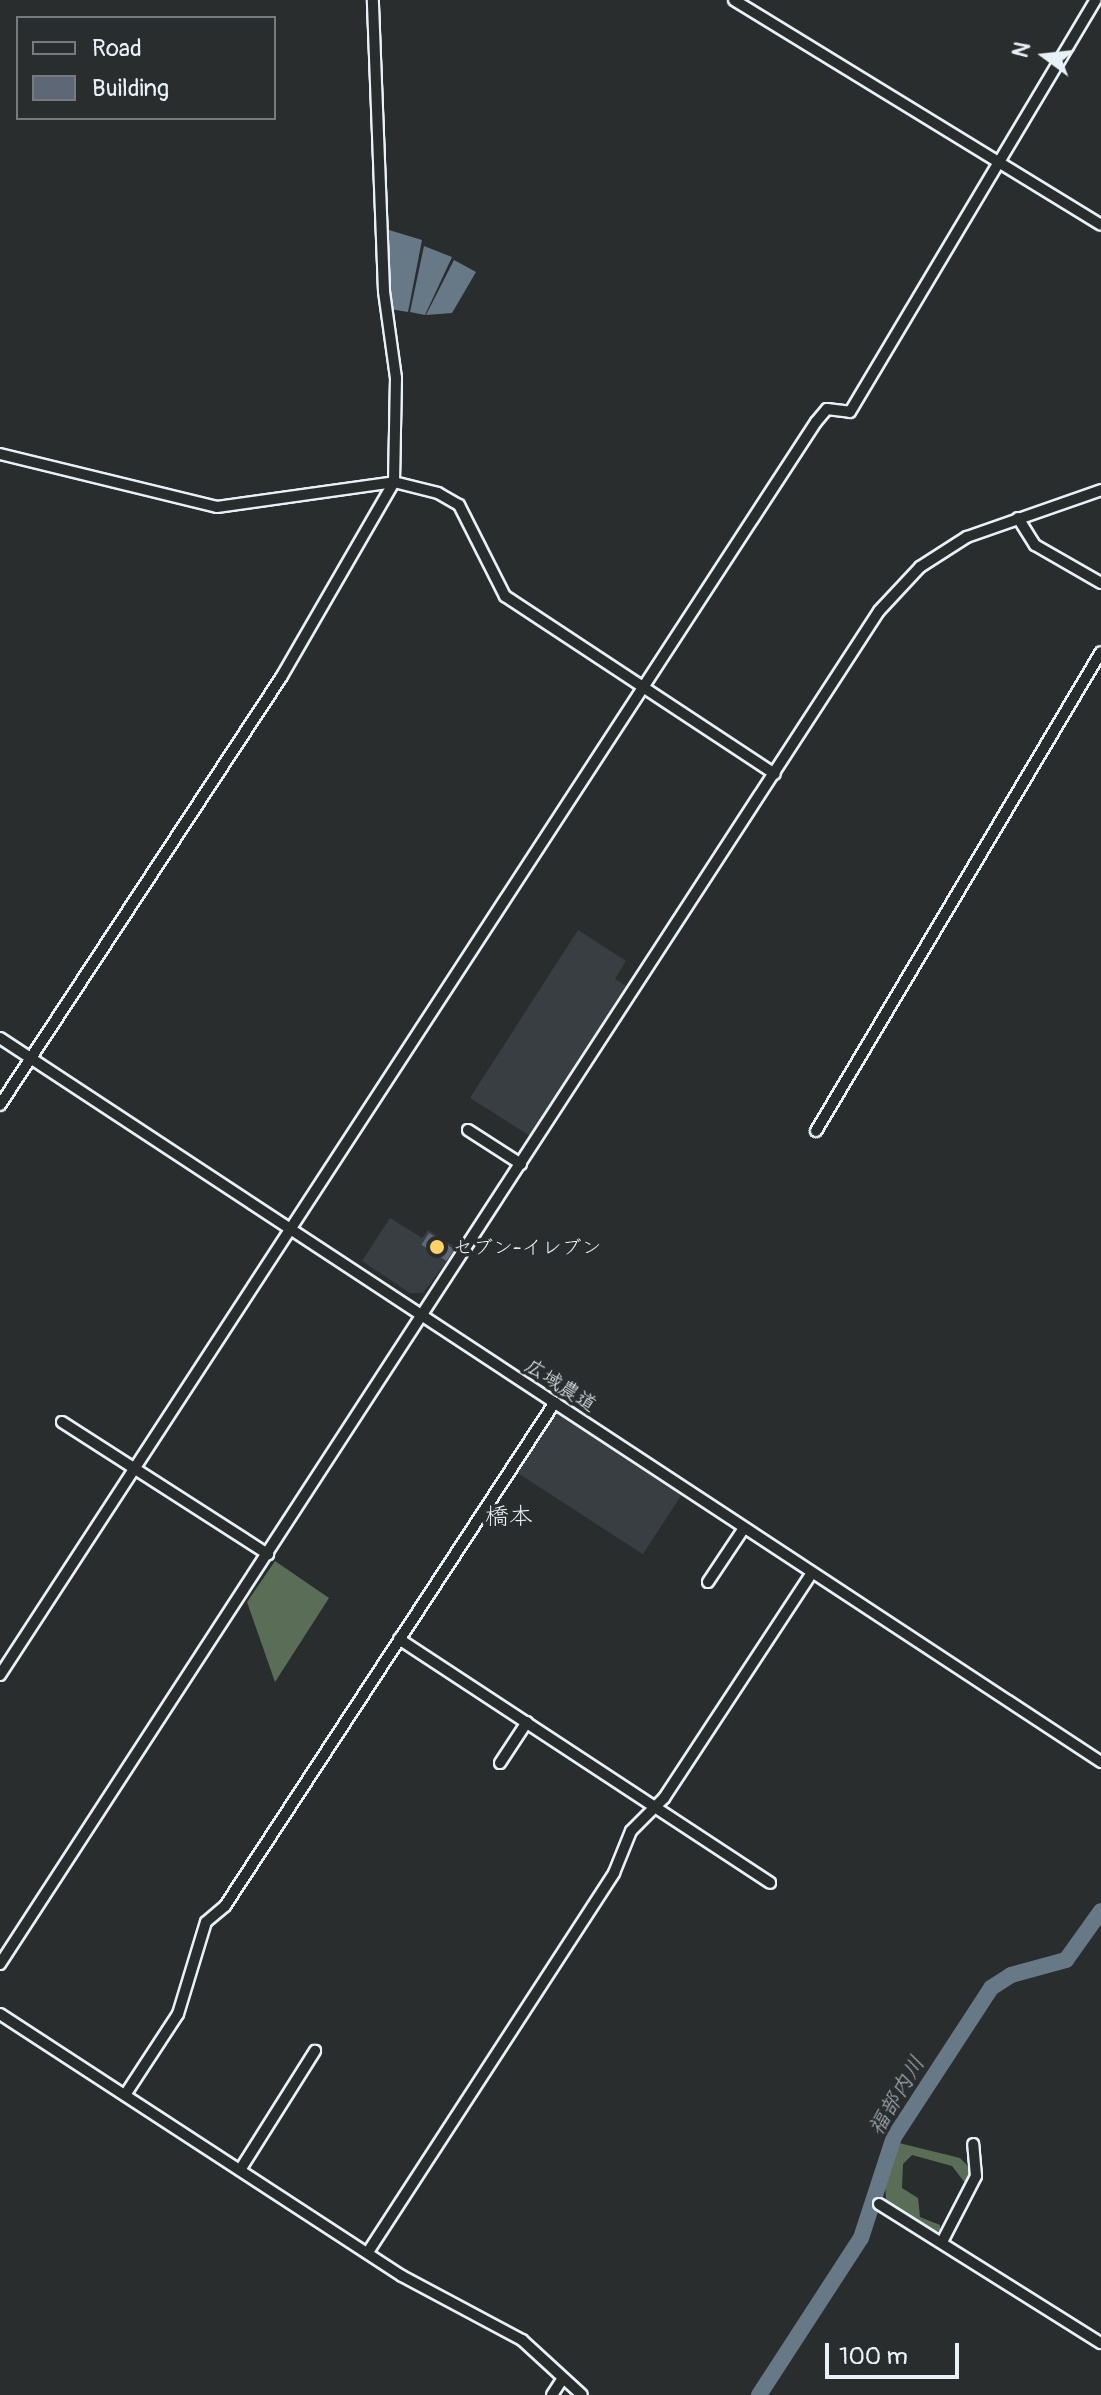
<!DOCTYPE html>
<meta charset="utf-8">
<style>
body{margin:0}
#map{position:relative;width:1101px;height:2395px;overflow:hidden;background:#2a2d2e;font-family:Pangolin,"Klee One",sans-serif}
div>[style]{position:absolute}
.built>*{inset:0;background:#393e43;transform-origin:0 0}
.green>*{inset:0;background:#596d57}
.water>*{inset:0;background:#677987}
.river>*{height:16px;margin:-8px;padding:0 8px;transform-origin:8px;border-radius:8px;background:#677987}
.building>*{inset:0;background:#5d6775;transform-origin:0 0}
.roads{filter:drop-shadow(2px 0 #e8f1f8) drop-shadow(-2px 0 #e8f1f8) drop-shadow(0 2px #e8f1f8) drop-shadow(0 -2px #e8f1f8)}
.minor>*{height:10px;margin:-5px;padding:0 5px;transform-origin:5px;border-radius:5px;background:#2a2d2e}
.dots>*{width:22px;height:22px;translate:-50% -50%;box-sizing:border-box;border:4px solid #2a2d2e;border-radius:50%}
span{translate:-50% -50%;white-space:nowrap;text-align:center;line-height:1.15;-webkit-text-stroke:7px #2a2d2e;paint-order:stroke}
.poi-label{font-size:20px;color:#e8f1f8}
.left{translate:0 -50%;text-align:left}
.street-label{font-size:20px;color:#e8f1f8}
.water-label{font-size:22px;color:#a8b5c0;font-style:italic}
.quarter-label{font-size:24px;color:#e8f1f8}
.legend{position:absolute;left:16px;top:16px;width:260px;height:104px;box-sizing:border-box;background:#2a2d2e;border:2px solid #767b7f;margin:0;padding:10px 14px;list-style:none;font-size:24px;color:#e8f1f8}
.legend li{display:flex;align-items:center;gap:16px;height:40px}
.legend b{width:40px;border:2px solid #767b7f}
.north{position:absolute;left:1005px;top:16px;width:80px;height:80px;-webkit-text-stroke:6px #2a2d2e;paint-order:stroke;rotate:285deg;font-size:22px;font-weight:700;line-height:32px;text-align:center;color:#e8f1f8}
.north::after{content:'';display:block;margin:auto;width:28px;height:36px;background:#e8f1f8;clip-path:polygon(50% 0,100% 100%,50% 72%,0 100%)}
.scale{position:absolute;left:825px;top:2343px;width:134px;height:36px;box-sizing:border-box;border:4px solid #e8f1f8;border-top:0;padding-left:10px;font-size:24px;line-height:28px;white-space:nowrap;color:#e8f1f8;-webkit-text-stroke:6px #2a2d2e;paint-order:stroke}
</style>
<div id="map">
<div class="built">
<i style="clip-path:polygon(578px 930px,626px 961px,615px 979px,626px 986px,530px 1136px,470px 1098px)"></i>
<i style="clip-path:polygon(390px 1218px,422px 1238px,428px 1230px,457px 1248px,423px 1293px,410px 1293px,362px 1261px)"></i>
<i style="left:553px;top:1410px;width:154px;height:72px;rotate:33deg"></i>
</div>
<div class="green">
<i style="clip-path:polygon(275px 1561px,329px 1598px,275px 1682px,247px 1602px)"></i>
<i style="clip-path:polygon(899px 2143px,960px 2158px,971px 2169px,966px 2184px,952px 2166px,912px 2155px,903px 2164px,902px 2188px,918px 2198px,920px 2217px,940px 2225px,940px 2231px,915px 2230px,887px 2214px,884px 2169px)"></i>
</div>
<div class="water">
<i style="clip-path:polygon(389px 230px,422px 240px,408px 312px,390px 309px)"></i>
<i style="clip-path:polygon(424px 246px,452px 257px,425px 315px,410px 312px)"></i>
<i style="clip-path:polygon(454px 260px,476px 272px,452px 313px,426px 315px)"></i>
</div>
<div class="river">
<i style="left:759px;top:2395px;width:187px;rotate:-57deg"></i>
<i style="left:861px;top:2238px;width:106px;rotate:-71.9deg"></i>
<i style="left:894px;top:2137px;width:178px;rotate:-56.9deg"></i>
<i style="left:991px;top:1988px;width:24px;rotate:-33deg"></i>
<i style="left:1011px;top:1975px;width:57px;rotate:-15.3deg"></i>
<i style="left:1066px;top:1960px;width:60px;rotate:-54.5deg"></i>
</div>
<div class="building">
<i style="left:429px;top:1233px;width:30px;height:14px;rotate:33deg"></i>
</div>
<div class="roads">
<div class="minor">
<i style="left:734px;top:0;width:430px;rotate:31.5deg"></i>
<i style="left:0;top:454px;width:223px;rotate:13.7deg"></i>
<i style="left:217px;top:507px;width:179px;rotate:-8deg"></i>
<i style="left:394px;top:482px;width:45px;rotate:14deg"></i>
<i style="left:438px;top:493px;width:24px;rotate:30deg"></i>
<i style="left:459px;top:505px;width:102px;rotate:63.2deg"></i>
<i style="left:505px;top:596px;width:323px;rotate:33.4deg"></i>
<i style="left:1018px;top:518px;width:32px;rotate:58deg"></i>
<i style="left:1035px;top:545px;width:76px;rotate:29.9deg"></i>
<i style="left:0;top:1038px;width:1318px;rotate:33.33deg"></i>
<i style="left:0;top:1105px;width:513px;rotate:-56.68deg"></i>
<i style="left:282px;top:676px;width:224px;rotate:-60deg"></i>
<i style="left:394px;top:482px;width:104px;rotate:-88.9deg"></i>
<i style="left:396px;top:378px;width:88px;rotate:-97.9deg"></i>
<i style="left:384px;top:291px;width:291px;rotate:-92.2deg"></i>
<i style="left:468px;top:1130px;width:63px;rotate:32.7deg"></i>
<i style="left:816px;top:1131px;width:557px;rotate:-59.25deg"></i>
<i style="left:62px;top:1422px;width:245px;rotate:32.7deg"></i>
<i style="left:708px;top:1582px;width:65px;rotate:-56.3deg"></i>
<i style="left:399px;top:1639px;width:444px;rotate:33.3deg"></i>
<i style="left:0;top:1675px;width:1495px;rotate:-56.93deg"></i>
<i style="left:816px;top:422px;width:17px;rotate:-50deg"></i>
<i style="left:827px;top:409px;width:23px;rotate:7deg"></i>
<i style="left:850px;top:412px;width:480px;rotate:-59.2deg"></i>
<i style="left:500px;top:1763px;width:49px;rotate:-56.6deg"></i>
<i style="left:0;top:1964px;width:1613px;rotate:-56.99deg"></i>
<i style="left:879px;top:611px;width:60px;rotate:-47deg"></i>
<i style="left:920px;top:567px;width:56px;rotate:-32.6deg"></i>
<i style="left:967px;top:537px;width:142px;rotate:-19.3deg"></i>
<i style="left:0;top:2014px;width:480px;rotate:33.1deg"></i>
<i style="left:402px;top:2276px;width:136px;rotate:28.1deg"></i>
<i style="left:522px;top:2340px;width:81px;rotate:42.5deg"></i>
<i style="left:125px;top:2095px;width:97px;rotate:-56.8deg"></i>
<i style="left:178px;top:2014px;width:96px;rotate:-73.1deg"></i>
<i style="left:206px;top:1922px;width:25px;rotate:-40deg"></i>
<i style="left:225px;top:1906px;width:602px;rotate:-56.78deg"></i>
<i style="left:240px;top:2170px;width:141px;rotate:-57.8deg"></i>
<i style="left:879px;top:2204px;width:262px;rotate:32.1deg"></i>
<i style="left:943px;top:2240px;width:72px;rotate:-62.7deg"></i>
<i style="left:976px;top:2176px;width:32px;rotate:-95deg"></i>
<i style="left:368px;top:2252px;width:452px;rotate:-57deg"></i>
<i style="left:614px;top:1873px;width:45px;rotate:-68deg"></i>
<i style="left:631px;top:1831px;width:47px;rotate:-45deg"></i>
<i style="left:664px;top:1798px;width:269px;rotate:-56.7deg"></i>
<i style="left:552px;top:2395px;width:17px;rotate:-57deg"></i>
</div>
</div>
<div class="dots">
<i style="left:437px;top:1247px;background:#ffd166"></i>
</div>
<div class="poi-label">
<span class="left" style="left:453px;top:1247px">セブン-イレブン</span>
</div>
<div class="street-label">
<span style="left:561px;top:1385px;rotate:33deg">広域農道</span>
</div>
<div class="water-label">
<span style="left:897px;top:2096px;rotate:-59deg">福部内川</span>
</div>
<div class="quarter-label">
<span style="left:509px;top:1517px">橋本</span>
</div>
<ul class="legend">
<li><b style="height:10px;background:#2a2d2e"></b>Road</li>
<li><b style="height:22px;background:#5d6775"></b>Building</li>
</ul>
<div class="north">N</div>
<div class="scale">100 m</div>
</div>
